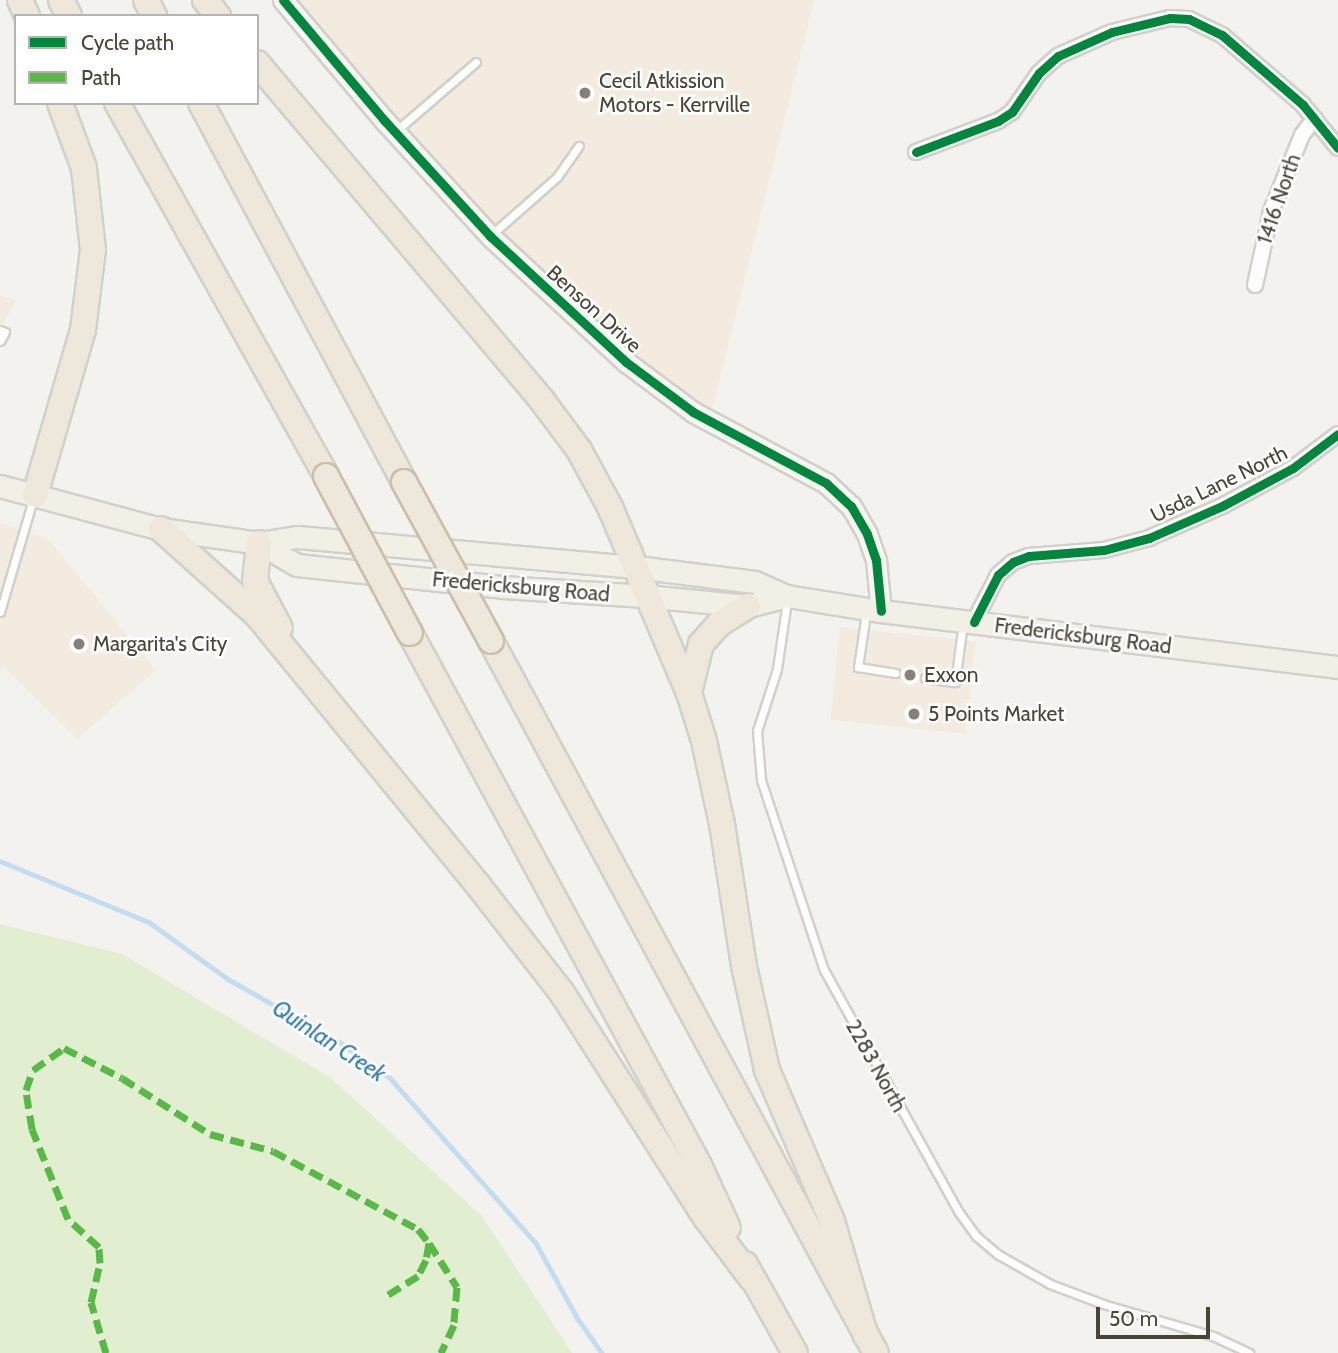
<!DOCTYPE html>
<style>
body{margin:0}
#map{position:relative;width:1338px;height:1353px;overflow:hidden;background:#f4f2ee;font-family:Cabin,sans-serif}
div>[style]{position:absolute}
.commercial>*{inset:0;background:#f3ebdf;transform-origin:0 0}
.green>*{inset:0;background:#e1eecf}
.stream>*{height:4.5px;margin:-2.25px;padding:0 2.25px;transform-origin:2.25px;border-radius:2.25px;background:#c0ddf1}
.roads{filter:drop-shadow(2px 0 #d2d0cb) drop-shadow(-2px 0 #d2d0cb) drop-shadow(0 2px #d2d0cb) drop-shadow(0 -2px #d2d0cb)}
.lane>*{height:7px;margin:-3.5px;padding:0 3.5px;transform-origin:3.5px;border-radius:3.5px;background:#fdfdfc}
.street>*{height:14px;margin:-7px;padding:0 7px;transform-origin:7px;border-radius:7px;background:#fdfdfc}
.secondary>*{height:19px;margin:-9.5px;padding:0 9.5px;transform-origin:9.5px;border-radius:9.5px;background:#f7f6f1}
.primary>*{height:21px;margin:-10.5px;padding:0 10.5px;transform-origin:10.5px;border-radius:10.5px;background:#f2efe6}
.highway>*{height:24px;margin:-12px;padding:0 12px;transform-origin:12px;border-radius:12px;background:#ede8db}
.bridges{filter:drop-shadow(2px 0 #ccbfa9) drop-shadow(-2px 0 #ccbfa9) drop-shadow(0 2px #ccbfa9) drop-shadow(0 -2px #ccbfa9)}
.highway-bridge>*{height:24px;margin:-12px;padding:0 12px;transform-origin:12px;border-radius:12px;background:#ede8db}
.quiet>*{height:7px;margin-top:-3.5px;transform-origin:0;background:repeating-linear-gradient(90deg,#58b947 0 14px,transparent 0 21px)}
.cycleway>*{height:9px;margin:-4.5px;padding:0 4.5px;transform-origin:4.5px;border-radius:4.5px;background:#00873e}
.dots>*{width:19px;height:19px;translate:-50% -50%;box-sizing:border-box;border:4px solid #fff;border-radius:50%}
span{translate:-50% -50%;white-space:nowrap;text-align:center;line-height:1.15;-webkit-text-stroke:5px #fff;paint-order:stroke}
.poi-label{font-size:21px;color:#4b4439}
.left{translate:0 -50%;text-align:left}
.street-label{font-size:21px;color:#4b4439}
.water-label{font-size:23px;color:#2e7ab2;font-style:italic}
.legend{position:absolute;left:14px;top:14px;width:245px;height:91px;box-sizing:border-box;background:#fff;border:2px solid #b7b4b0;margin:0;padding:9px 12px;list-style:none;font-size:21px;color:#4b4439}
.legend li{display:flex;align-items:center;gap:14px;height:35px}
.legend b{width:35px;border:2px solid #b7b4b0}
.scale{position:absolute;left:1096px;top:1307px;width:114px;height:32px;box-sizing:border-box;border:4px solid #4b4439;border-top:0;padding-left:9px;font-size:21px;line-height:24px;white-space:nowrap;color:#4b4439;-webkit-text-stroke:5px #fff;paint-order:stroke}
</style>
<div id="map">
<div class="commercial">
<i style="clip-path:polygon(291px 0,814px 0,712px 411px,661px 380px,523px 259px,460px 197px)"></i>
<i style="clip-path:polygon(0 295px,16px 301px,0 328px)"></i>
<i style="clip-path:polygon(0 523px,48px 539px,156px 670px,77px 739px,3px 666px,0 672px)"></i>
<i style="left:840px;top:627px;width:136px;height:93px;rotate:6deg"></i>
</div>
<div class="green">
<i style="clip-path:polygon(0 924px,122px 954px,331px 1078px,482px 1216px,572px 1353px,0 1353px)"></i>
</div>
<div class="stream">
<i style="left:0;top:861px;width:161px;rotate:22.3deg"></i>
<i style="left:149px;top:922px;width:97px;rotate:35.8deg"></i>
<i style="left:228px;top:979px;width:130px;rotate:29.5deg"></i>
<i style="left:341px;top:1043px;width:60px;rotate:35.5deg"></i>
<i style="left:390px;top:1078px;width:220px;rotate:48.5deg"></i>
<i style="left:536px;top:1243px;width:87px;rotate:61.1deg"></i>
<i style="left:578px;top:1319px;width:42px;rotate:54.8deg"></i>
</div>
<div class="roads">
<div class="lane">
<i style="left:397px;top:130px;width:104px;rotate:-40.7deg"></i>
<i style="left:491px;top:235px;width:88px;rotate:-41.3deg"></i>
<i style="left:557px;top:177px;width:38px;rotate:-55deg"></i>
<i style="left:0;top:330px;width:5px;rotate:22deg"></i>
<i style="left:5px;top:332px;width:10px;rotate:119deg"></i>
<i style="left:787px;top:601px;width:69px;rotate:98.4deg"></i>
<i style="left:777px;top:669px;width:65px;rotate:107.9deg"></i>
<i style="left:757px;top:731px;width:49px;rotate:85.3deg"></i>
<i style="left:761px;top:780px;width:200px;rotate:71.7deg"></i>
<i style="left:824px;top:970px;width:276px;rotate:60.9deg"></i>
<i style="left:958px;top:1211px;width:31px;rotate:54deg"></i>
<i style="left:976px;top:1236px;width:30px;rotate:40deg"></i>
<i style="left:999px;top:1255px;width:59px;rotate:29.6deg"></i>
<i style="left:1050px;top:1284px;width:57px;rotate:20.7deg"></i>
<i style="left:1103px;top:1304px;width:115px;rotate:16.2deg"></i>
<i style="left:1213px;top:1336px;width:40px;rotate:25deg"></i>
<i style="left:0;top:612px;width:118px;rotate:-73.7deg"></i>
<i style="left:866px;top:613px;width:55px;rotate:98.4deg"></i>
<i style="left:858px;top:667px;width:38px;rotate:9deg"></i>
<i style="left:925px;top:678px;width:30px;rotate:8deg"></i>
<i style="left:955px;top:682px;width:60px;rotate:-82.3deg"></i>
</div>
<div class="street">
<i style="left:916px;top:152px;width:88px;rotate:-20.7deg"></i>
<i style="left:998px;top:121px;width:17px;rotate:-33deg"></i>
<i style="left:1012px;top:112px;width:47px;rotate:-55.3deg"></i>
<i style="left:1039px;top:73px;width:25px;rotate:-42deg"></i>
<i style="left:1058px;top:56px;width:59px;rotate:-24deg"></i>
<i style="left:1112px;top:32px;width:60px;rotate:-13.6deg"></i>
<i style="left:1170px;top:18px;width:19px;rotate:3deg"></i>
<i style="left:1189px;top:19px;width:37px;rotate:26deg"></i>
<i style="left:1222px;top:35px;width:107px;rotate:40.8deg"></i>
<i style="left:1303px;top:105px;width:55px;rotate:50.9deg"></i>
<i style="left:1255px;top:285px;width:76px;rotate:-77.8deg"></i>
<i style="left:1271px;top:211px;width:82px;rotate:-67.8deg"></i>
<i style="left:1302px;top:135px;width:21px;rotate:-53deg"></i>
<i style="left:974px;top:622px;width:53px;rotate:-62.9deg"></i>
<i style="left:998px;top:575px;width:20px;rotate:-41deg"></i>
<i style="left:1013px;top:562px;width:17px;rotate:-21deg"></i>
<i style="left:1029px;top:556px;width:75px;rotate:-4.6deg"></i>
<i style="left:1104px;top:550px;width:47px;rotate:-14.9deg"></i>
<i style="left:1149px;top:538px;width:82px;rotate:-23.7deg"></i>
<i style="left:1224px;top:505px;width:78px;rotate:-28.2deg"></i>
<i style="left:1293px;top:468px;width:56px;rotate:-37.1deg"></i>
</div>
<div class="secondary">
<i style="left:283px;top:0;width:158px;rotate:49.9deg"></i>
<i style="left:385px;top:121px;width:156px;rotate:47.6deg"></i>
<i style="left:490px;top:236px;width:185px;rotate:42.8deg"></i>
<i style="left:626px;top:362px;width:84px;rotate:36.7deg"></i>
<i style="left:693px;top:412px;width:151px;rotate:28.1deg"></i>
<i style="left:826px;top:483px;width:34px;rotate:43deg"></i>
<i style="left:851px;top:506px;width:32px;rotate:60deg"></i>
<i style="left:867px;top:534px;width:28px;rotate:71deg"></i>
<i style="left:876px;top:560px;width:51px;rotate:84.4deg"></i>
</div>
<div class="primary">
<i style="left:0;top:486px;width:167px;rotate:15deg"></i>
<i style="left:161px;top:529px;width:99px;rotate:8.1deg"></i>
<i style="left:259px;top:543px;width:39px;rotate:-9deg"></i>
<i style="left:298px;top:537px;width:339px;rotate:5.1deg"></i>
<i style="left:636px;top:567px;width:120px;rotate:7.2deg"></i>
<i style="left:755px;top:582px;width:35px;rotate:24deg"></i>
<i style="left:787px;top:596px;width:95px;rotate:9.1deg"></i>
<i style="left:881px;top:611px;width:460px;rotate:7deg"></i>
<i style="left:259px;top:543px;width:44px;rotate:30.1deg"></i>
<i style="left:297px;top:565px;width:206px;rotate:6.1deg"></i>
<i style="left:502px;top:587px;width:144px;rotate:3.6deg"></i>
<i style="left:646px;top:596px;width:102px;rotate:5.6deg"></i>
<i style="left:748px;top:606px;width:40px;rotate:-14.4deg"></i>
</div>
<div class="highway">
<i style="left:20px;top:0;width:17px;rotate:66deg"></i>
<i style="left:61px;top:0;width:18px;rotate:63deg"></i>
<i style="left:146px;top:0;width:18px;rotate:63deg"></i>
<i style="left:205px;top:0;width:21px;rotate:51deg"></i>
<i style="left:257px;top:63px;width:440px;rotate:49.8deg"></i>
<i style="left:541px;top:399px;width:64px;rotate:53.3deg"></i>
<i style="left:579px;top:450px;width:65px;rotate:61.5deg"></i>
<i style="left:610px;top:507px;width:202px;rotate:67deg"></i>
<i style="left:689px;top:693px;width:50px;rotate:72.6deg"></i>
<i style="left:704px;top:741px;width:85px;rotate:77.8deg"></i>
<i style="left:722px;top:824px;width:144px;rotate:81.2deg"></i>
<i style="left:744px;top:966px;width:107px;rotate:77.5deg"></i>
<i style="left:767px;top:1070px;width:164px;rotate:66.7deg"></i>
<i style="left:832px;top:1221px;width:118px;rotate:73.7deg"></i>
<i style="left:117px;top:103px;width:428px;rotate:60.7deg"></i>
<i style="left:201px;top:103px;width:430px;rotate:61.8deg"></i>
<i style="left:35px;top:495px;width:172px;rotate:-73.8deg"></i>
<i style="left:83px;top:330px;width:81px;rotate:-82.9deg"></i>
<i style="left:93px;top:250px;width:82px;rotate:-96.3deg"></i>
<i style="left:84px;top:168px;width:69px;rotate:-110.3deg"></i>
<i style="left:161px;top:529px;width:129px;rotate:41.9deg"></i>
<i style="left:257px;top:615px;width:349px;rotate:50.7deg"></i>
<i style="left:478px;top:885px;width:137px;rotate:52.1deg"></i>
<i style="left:562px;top:993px;width:267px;rotate:57.4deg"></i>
<i style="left:706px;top:1218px;width:76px;rotate:53deg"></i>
<i style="left:259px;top:543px;width:38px;rotate:96deg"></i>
<i style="left:255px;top:581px;width:53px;rotate:62deg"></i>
<i style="left:410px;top:633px;width:605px;rotate:61.49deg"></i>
<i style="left:699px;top:1165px;width:69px;rotate:65.3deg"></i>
<i style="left:491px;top:641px;width:809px;rotate:61.6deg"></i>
<i style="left:689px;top:693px;width:50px;rotate:-76.2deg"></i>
<i style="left:701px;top:644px;width:27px;rotate:-48deg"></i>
<i style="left:719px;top:624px;width:34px;rotate:-32deg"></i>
<i style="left:745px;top:1264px;width:102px;rotate:60.7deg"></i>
</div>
</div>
<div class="bridges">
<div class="highway-bridge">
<i style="left:326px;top:476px;width:178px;rotate:61.9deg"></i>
<i style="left:404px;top:482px;width:181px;rotate:61.3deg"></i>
</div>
</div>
<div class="quiet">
<i style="left:429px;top:1243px;width:52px;rotate:57.5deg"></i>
<i style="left:457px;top:1287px;width:38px;rotate:95deg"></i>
<i style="left:454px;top:1325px;width:31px;rotate:115deg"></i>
<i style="left:106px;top:1353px;width:53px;rotate:-106.4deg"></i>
<i style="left:91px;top:1302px;width:40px;rotate:-77deg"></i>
<i style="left:100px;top:1263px;width:16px;rotate:-94deg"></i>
<i style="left:99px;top:1247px;width:42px;rotate:-137.9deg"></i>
<i style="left:68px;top:1219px;width:97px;rotate:-111.8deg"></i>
<i style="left:32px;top:1129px;width:39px;rotate:-99deg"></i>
<i style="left:26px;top:1090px;width:21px;rotate:-71deg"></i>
<i style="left:33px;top:1070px;width:38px;rotate:-35deg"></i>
<i style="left:64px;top:1048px;width:65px;rotate:27.3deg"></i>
<i style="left:122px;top:1078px;width:104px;rotate:32.5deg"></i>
<i style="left:210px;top:1134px;width:65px;rotate:15.1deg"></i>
<i style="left:273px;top:1151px;width:165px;rotate:28.3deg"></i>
<i style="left:418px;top:1229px;width:18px;rotate:52deg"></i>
<i style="left:429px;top:1243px;width:17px;rotate:100deg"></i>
<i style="left:426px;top:1260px;width:18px;rotate:117deg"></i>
<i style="left:418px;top:1276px;width:36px;rotate:148deg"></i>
</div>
<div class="cycleway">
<i style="left:283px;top:0;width:158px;rotate:49.9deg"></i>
<i style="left:385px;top:121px;width:156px;rotate:47.6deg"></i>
<i style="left:490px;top:236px;width:185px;rotate:42.8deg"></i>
<i style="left:626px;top:362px;width:84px;rotate:36.7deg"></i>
<i style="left:693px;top:412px;width:151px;rotate:28.1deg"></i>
<i style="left:826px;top:483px;width:34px;rotate:43deg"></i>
<i style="left:851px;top:506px;width:32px;rotate:60deg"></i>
<i style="left:867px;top:534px;width:28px;rotate:71deg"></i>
<i style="left:876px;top:560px;width:51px;rotate:84.4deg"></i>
<i style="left:916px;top:152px;width:88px;rotate:-20.7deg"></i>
<i style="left:998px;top:121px;width:17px;rotate:-33deg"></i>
<i style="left:1012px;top:112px;width:47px;rotate:-55.3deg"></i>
<i style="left:1039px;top:73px;width:25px;rotate:-42deg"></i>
<i style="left:1058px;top:56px;width:59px;rotate:-24deg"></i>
<i style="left:1112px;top:32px;width:60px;rotate:-13.6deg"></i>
<i style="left:1170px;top:18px;width:19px;rotate:3deg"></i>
<i style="left:1189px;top:19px;width:37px;rotate:26deg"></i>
<i style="left:1222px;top:35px;width:107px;rotate:40.8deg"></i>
<i style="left:1303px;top:105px;width:55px;rotate:50.9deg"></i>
<i style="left:974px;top:622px;width:53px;rotate:-62.9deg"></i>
<i style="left:998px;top:575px;width:20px;rotate:-41deg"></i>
<i style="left:1013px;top:562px;width:17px;rotate:-21deg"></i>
<i style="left:1029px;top:556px;width:75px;rotate:-4.6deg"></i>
<i style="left:1104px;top:550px;width:47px;rotate:-14.9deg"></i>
<i style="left:1149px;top:538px;width:82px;rotate:-23.7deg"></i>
<i style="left:1224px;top:505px;width:78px;rotate:-28.2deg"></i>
<i style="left:1293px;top:468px;width:56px;rotate:-37.1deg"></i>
</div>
<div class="dots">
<i style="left:585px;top:93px;background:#868178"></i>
<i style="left:79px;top:644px;background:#868178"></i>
<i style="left:910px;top:675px;background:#868178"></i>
<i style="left:914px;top:714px;background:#868178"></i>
</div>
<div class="poi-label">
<span class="left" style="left:599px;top:93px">Cecil Atkission<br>Motors - Kerrville</span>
<span class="left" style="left:93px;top:644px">Margarita's City</span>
<span class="left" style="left:924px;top:675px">Exxon</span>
<span class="left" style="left:928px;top:714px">5 Points Market</span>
</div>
<div class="street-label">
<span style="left:1279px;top:199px;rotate:-71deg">1416 North</span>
<span style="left:594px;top:309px;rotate:42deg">Benson Drive</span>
<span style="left:1219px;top:484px;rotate:-26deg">Usda Lane North</span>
<span style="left:521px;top:587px;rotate:5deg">Fredericksburg Road</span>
<span style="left:1083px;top:636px;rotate:7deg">Fredericksburg Road</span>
<span style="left:876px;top:1066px;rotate:61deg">2283 North</span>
</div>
<div class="water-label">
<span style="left:329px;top:1041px;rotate:33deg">Quinlan Creek</span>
</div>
<ul class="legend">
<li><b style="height:9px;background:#00873e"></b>Cycle path</li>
<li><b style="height:9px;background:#58b947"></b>Path</li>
</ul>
<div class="scale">50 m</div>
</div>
